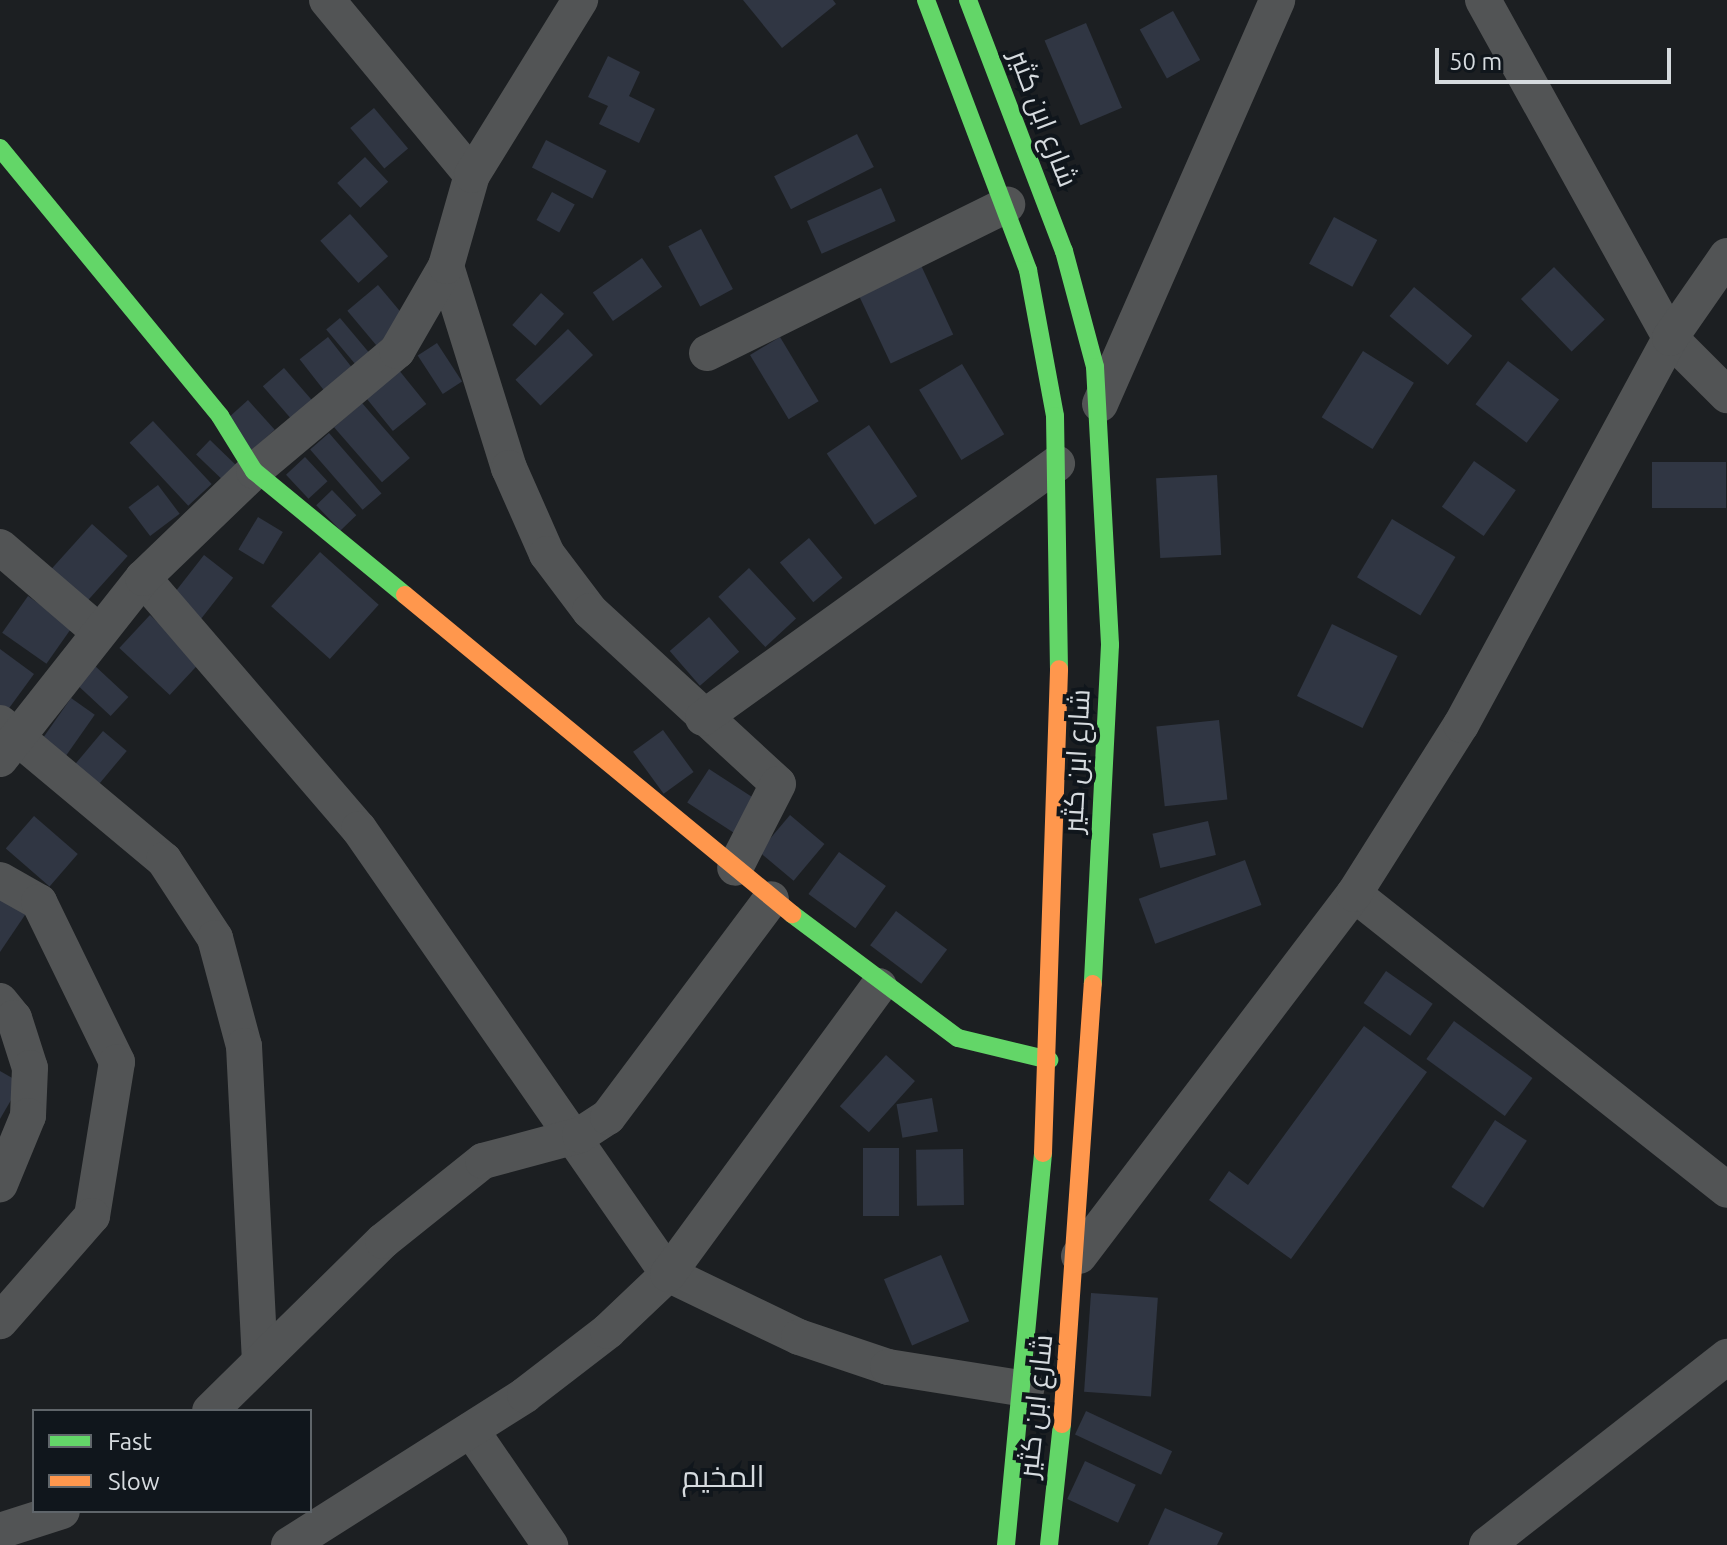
<!DOCTYPE html>
<meta charset="utf-8">
<style>
body{margin:0}
#map{position:relative;width:1727px;height:1545px;overflow:hidden;background:#1c1f22;font-family:Ubuntu,Cairo,sans-serif}
div>[style]{position:absolute}
.building>*{inset:0;background:#303643;transform-origin:0 0}
.street>*{height:36px;margin:-18px;padding:0 18px;transform-origin:18px;border-radius:18px;background:#525455}
.fast>*{height:18px;margin:-9px;padding:0 9px;transform-origin:9px;border-radius:9px;background:#63d668}
.slow>*{height:18px;margin:-9px;padding:0 9px;transform-origin:9px;border-radius:9px;background:#ff974d}
span{translate:-50% -50%;white-space:nowrap;text-align:center;line-height:1.15;-webkit-text-stroke:8px #10161c;paint-order:stroke}
.street-label{font-size:28px;color:#d6dbdf}
.neighbourhood-label{font-size:30px;color:#d6dbdf}
.legend{position:absolute;left:32px;top:1409px;width:280px;height:104px;box-sizing:border-box;background:#10161c;border:2px solid #5f656a;margin:0;padding:10px 14px;list-style:none;font-size:24px;color:#d6dbdf}
.legend li{display:flex;align-items:center;gap:16px;height:40px}
.legend b{width:40px;border:2px solid #5f656a}
.scale{position:absolute;left:1435px;top:48px;width:236px;height:36px;box-sizing:border-box;border:4px solid #d6dbdf;border-top:0;padding-left:10px;font-size:24px;line-height:28px;white-space:nowrap;color:#d6dbdf;-webkit-text-stroke:6px #10161c;paint-order:stroke}
</style>
<div id="map">
<div class="building">
<i style="clip-path:polygon(743px 0,833px 0,836px 4px,782px 48px)"></i>
<i style="left:1173px;top:11px;width:56px;height:38px;rotate:61deg"></i>
<i style="left:1086px;top:23px;width:92px;height:45px;rotate:67deg"></i>
<i style="clip-path:polygon(608px 56px,640px 72px,629px 96px,655px 109px,639px 143px,599px 124px,608px 106px,588px 97px)"></i>
<i style="left:374px;top:108px;width:53px;height:31px;rotate:50deg"></i>
<i style="left:857px;top:134px;width:37px;height:93px;rotate:63deg"></i>
<i style="left:546px;top:140px;width:68px;height:31px;rotate:27deg"></i>
<i style="left:365px;top:157px;width:34px;height:38px;rotate:47deg"></i>
<i style="left:881px;top:188px;width:36px;height:81px;rotate:66deg"></i>
<i style="left:552px;top:192px;width:26px;height:32px;rotate:29deg"></i>
<i style="left:350px;top:214px;width:57px;height:40px;rotate:48deg"></i>
<i style="left:1334px;top:217px;width:49px;height:53px;rotate:28deg"></i>
<i style="left:701px;top:229px;width:68px;height:37px;rotate:62deg"></i>
<i style="left:642px;top:258px;width:35px;height:60px;rotate:55deg"></i>
<i style="left:919px;top:261px;width:81px;height:69px;rotate:65deg"></i>
<i style="left:1554px;top:267px;width:73px;height:46px;rotate:46deg"></i>
<i style="left:378px;top:285px;width:45px;height:40px;rotate:50deg"></i>
<i style="left:1414px;top:287px;width:76px;height:38px;rotate:40deg"></i>
<i style="left:541px;top:293px;width:31px;height:43px;rotate:42deg"></i>
<i style="left:340px;top:318px;width:45px;height:18px;rotate:50deg"></i>
<i style="left:568px;top:329px;width:36px;height:73px;rotate:46deg"></i>
<i style="left:328px;top:337px;width:48px;height:36px;rotate:52deg"></i>
<i style="left:780px;top:337px;width:75px;height:35px;rotate:59deg"></i>
<i style="left:437px;top:343px;width:46px;height:23px;rotate:57deg"></i>
<i style="left:1363px;top:351px;width:60px;height:78px;rotate:32deg"></i>
<i style="left:1508px;top:361px;width:64px;height:54px;rotate:37deg"></i>
<i style="left:962px;top:364px;width:82px;height:50px;rotate:59deg"></i>
<i style="left:284px;top:368px;width:43px;height:28px;rotate:49deg"></i>
<i style="left:398px;top:369px;width:45px;height:43px;rotate:51deg"></i>
<i style="left:248px;top:400px;width:40px;height:32px;rotate:48deg"></i>
<i style="left:362px;top:403px;width:73px;height:37px;rotate:49deg"></i>
<i style="left:153px;top:421px;width:86px;height:32px;rotate:47deg"></i>
<i style="left:869px;top:425px;width:86px;height:51px;rotate:56deg"></i>
<i style="left:329px;top:433px;width:80px;height:25px;rotate:49deg"></i>
<i style="left:210px;top:440px;width:37px;height:20px;rotate:44deg"></i>
<i style="left:305px;top:457px;width:33px;height:26px;rotate:47deg"></i>
<i style="left:1474px;top:461px;width:51px;height:56px;rotate:35deg"></i>
<i style="left:1652px;top:462px;width:74px;height:46px"></i>
<i style="left:1217px;top:475px;width:80px;height:61px;rotate:87deg"></i>
<i style="left:158px;top:485px;width:36px;height:37px;rotate:53deg"></i>
<i style="left:332px;top:490px;width:35px;height:22px;rotate:46deg"></i>
<i style="left:258px;top:517px;width:29px;height:38px;rotate:31deg"></i>
<i style="left:1392px;top:519px;width:74px;height:68px;rotate:31deg"></i>
<i style="left:92px;top:524px;width:48px;height:66px;rotate:42deg"></i>
<i style="left:809px;top:538px;width:52px;height:38px;rotate:50deg"></i>
<i style="left:320px;top:552px;width:79px;height:73px;rotate:42deg"></i>
<i style="left:204px;top:555px;width:37px;height:59px;rotate:38deg"></i>
<i style="left:749px;top:568px;width:69px;height:42px;rotate:47deg"></i>
<i style="left:28px;top:596px;width:54px;height:45px;rotate:35deg"></i>
<i style="left:150px;top:615px;width:69px;height:45px;rotate:43deg"></i>
<i style="left:709px;top:617px;width:46px;height:52px;rotate:49deg"></i>
<i style="left:1332px;top:624px;width:73px;height:80px;rotate:26deg"></i>
<i style="clip-path:polygon(0 649px,34px 674px,7px 711px,0 706px)"></i>
<i style="left:94px;top:665px;width:47px;height:26px;rotate:43deg"></i>
<i style="left:71px;top:698px;width:29px;height:52px;rotate:35deg"></i>
<i style="left:1219px;top:720px;width:80px;height:63px;rotate:84deg"></i>
<i style="left:663px;top:730px;width:52px;height:37px;rotate:54deg"></i>
<i style="left:103px;top:731px;width:31px;height:46px;rotate:40deg"></i>
<i style="left:709px;top:769px;width:56px;height:40px;rotate:33deg"></i>
<i style="left:790px;top:815px;width:45px;height:48px;rotate:40deg"></i>
<i style="left:34px;top:816px;width:58px;height:43px;rotate:41deg"></i>
<i style="left:1208px;top:821px;width:35px;height:57px;rotate:77deg"></i>
<i style="left:839px;top:852px;width:58px;height:52px;rotate:36deg"></i>
<i style="left:1245px;top:860px;width:48px;height:113px;rotate:70deg"></i>
<i style="clip-path:polygon(0 894px,27px 912px,0 952px)"></i>
<i style="left:896px;top:911px;width:64px;height:43px;rotate:37deg"></i>
<i style="left:1386px;top:971px;width:57px;height:39px;rotate:35deg"></i>
<i style="left:1454px;top:1021px;width:97px;height:47px;rotate:36deg"></i>
<i style="clip-path:polygon(1364px 1026px,1427px 1072px,1291px 1259px,1209px 1200px,1229px 1171px,1248px 1185px)"></i>
<i style="left:886px;top:1055px;width:39px;height:69px;rotate:42deg"></i>
<i style="clip-path:polygon(0 1071px,21px 1083px,0 1119px)"></i>
<i style="left:932px;top:1098px;width:34px;height:36px;rotate:80deg"></i>
<i style="left:1495px;top:1120px;width:38px;height:80px;rotate:33deg"></i>
<i style="left:899px;top:1148px;width:68px;height:36px;rotate:90deg"></i>
<i style="left:963px;top:1149px;width:56px;height:47px;rotate:89deg"></i>
<i style="left:941px;top:1255px;width:72px;height:62px;rotate:67deg"></i>
<i style="left:1091px;top:1293px;width:67px;height:99px;rotate:4deg"></i>
<i style="left:1086px;top:1411px;width:95px;height:26px;rotate:25deg"></i>
<i style="left:1085px;top:1461px;width:56px;height:42px;rotate:25deg"></i>
<i style="clip-path:polygon(1165px 1508px,1223px 1533px,1217px 1545px,1148px 1545px)"></i>
</div>
<div class="street">
<i style="left:327px;top:0;width:227px;rotate:50.4deg"></i>
<i style="left:1483px;top:0;width:386px;rotate:61deg"></i>
<i style="left:1670px;top:338px;width:81px;rotate:45deg"></i>
<i style="left:446px;top:266px;width:212px;rotate:72.7deg"></i>
<i style="left:509px;top:468px;width:94px;rotate:66.2deg"></i>
<i style="left:547px;top:554px;width:71px;rotate:53deg"></i>
<i style="left:590px;top:611px;width:255px;rotate:42.6deg"></i>
<i style="left:778px;top:784px;width:94px;rotate:117.1deg"></i>
<i style="left:707px;top:353px;width:335px;rotate:-26.3deg"></i>
<i style="left:1100px;top:404px;width:441px;rotate:-66.3deg"></i>
<i style="left:0;top:547px;width:128px;rotate:40.6deg"></i>
<i style="left:143px;top:578px;width:331px;rotate:49.3deg"></i>
<i style="left:359px;top:829px;width:542px;rotate:55.22deg"></i>
<i style="left:668px;top:1274px;width:145px;rotate:25.7deg"></i>
<i style="left:799px;top:1337px;width:94px;rotate:18.6deg"></i>
<i style="left:888px;top:1367px;width:140px;rotate:9.1deg"></i>
<i style="left:703px;top:718px;width:436px;rotate:-35.7deg"></i>
<i style="left:0;top:723px;width:214px;rotate:39.9deg"></i>
<i style="left:164px;top:860px;width:93px;rotate:56.8deg"></i>
<i style="left:215px;top:938px;width:112px;rotate:75deg"></i>
<i style="left:244px;top:1046px;width:312px;rotate:87.1deg"></i>
<i style="left:0;top:759px;width:231px;rotate:-51.7deg"></i>
<i style="left:143px;top:578px;width:154px;rotate:-43.9deg"></i>
<i style="left:254px;top:471px;width:187px;rotate:-40deg"></i>
<i style="left:397px;top:351px;width:98px;rotate:-60deg"></i>
<i style="left:446px;top:266px;width:95px;rotate:-74.1deg"></i>
<i style="left:472px;top:175px;width:206px;rotate:-58.3deg"></i>
<i style="left:0;top:880px;width:45px;rotate:29.4deg"></i>
<i style="left:39px;top:902px;width:178px;rotate:64deg"></i>
<i style="left:117px;top:1062px;width:156px;rotate:99.2deg"></i>
<i style="left:92px;top:1216px;width:140px;rotate:131.2deg"></i>
<i style="left:1354px;top:894px;width:476px;rotate:38.4deg"></i>
<i style="left:0;top:1001px;width:22px;rotate:51deg"></i>
<i style="left:14px;top:1018px;width:52px;rotate:72.3deg"></i>
<i style="left:30px;top:1068px;width:48px;rotate:92.4deg"></i>
<i style="left:28px;top:1116px;width:74px;rotate:112.4deg"></i>
<i style="left:1079px;top:1256px;width:455px;rotate:-52.8deg"></i>
<i style="left:1354px;top:894px;width:200px;rotate:-57.7deg"></i>
<i style="left:1461px;top:725px;width:440px;rotate:-61.6deg"></i>
<i style="left:1670px;top:338px;width:100px;rotate:-55.2deg"></i>
<i style="left:210px;top:1411px;width:243px;rotate:-44.5deg"></i>
<i style="left:383px;top:1241px;width:128px;rotate:-38.7deg"></i>
<i style="left:483px;top:1161px;width:100px;rotate:-15deg"></i>
<i style="left:580px;top:1135px;width:33px;rotate:-33deg"></i>
<i style="left:608px;top:1117px;width:272px;rotate:-53.2deg"></i>
<i style="left:471px;top:1430px;width:140px;rotate:55.5deg"></i>
<i style="left:0;top:1531px;width:65px;rotate:-17.9deg"></i>
<i style="left:289px;top:1545px;width:280px;rotate:-32.4deg"></i>
<i style="left:525px;top:1395px;width:105px;rotate:-37.6deg"></i>
<i style="left:608px;top:1331px;width:83px;rotate:-43.5deg"></i>
<i style="left:668px;top:1274px;width:357px;rotate:-53.8deg"></i>
<i style="left:1487px;top:1545px;width:305px;rotate:-38.1deg"></i>
</div>
<div class="fast">
<i style="left:926px;top:0;width:289px;rotate:69.3deg"></i>
<i style="left:1028px;top:270px;width:148px;rotate:79.5deg"></i>
<i style="left:1055px;top:416px;width:253px;rotate:89.1deg"></i>
<i style="left:968px;top:0;width:269px;rotate:69.1deg"></i>
<i style="left:1064px;top:251px;width:120px;rotate:75deg"></i>
<i style="left:1095px;top:367px;width:278px;rotate:86.9deg"></i>
<i style="left:1110px;top:645px;width:339px;rotate:92.9deg"></i>
<i style="left:0;top:148px;width:347px;rotate:50.6deg"></i>
<i style="left:220px;top:416px;width:65px;rotate:58.3deg"></i>
<i style="left:254px;top:471px;width:195px;rotate:39.4deg"></i>
<i style="left:792px;top:914px;width:207px;rotate:36.8deg"></i>
<i style="left:958px;top:1038px;width:94px;rotate:13.6deg"></i>
<i style="left:1006px;top:1545px;width:394px;rotate:-84.6deg"></i>
<i style="left:1049px;top:1545px;width:122px;rotate:-83.9deg"></i>
</div>
<div class="slow">
<i style="left:405px;top:595px;width:502px;rotate:39.5deg"></i>
<i style="left:1043px;top:1153px;width:484px;rotate:-88.1deg"></i>
<i style="left:1062px;top:1424px;width:441px;rotate:-86deg"></i>
</div>
<div class="street-label">
<span style="left:1044px;top:118px;rotate:69deg">شارع ابن كثير</span>
<span style="left:1076px;top:761px;rotate:-87deg">شارع ابن كثير</span>
<span style="left:1035px;top:1406px;rotate:-84deg">شارع ابن كثير</span>
</div>
<div class="neighbourhood-label">
<span style="left:723px;top:1476px">المخيم</span>
</div>
<ul class="legend">
<li><b style="height:10px;background:#63d668"></b>Fast</li>
<li><b style="height:10px;background:#ff974d"></b>Slow</li>
</ul>
<div class="scale">50 m</div>
</div>
